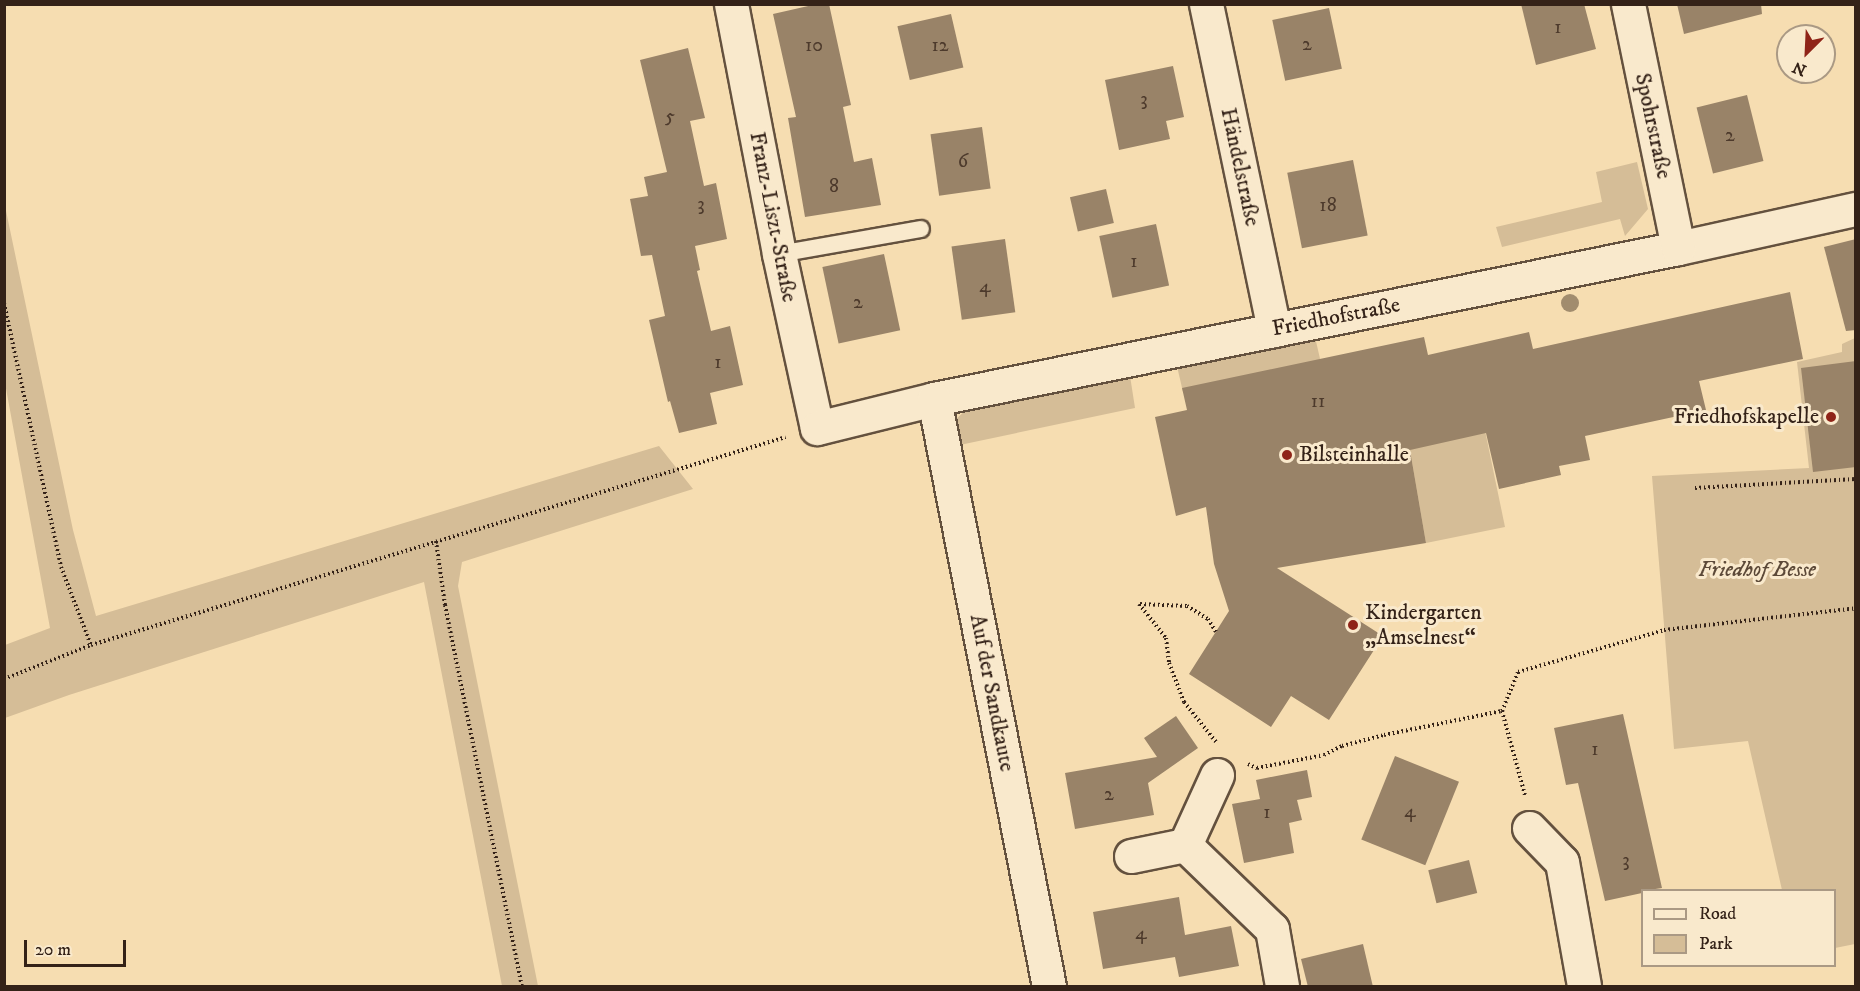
<!DOCTYPE html>
<meta charset="utf-8">
<style>
body{margin:0}
#map{position:relative;width:1860px;height:991px;overflow:hidden;background:#f6ddb1;font-family:"IM FELL DW Pica",serif}
div>[style]{position:absolute}
.green>*{inset:0;background:#d5bd97;transform-origin:0 0}
.building>*{inset:0;background:#998368;transform-origin:0 0}
.path>*{height:4px;margin-top:-2px;transform-origin:0;background:repeating-linear-gradient(90deg,#342218 0 1.5px,transparent 0 4.5px)}
.roads{filter:drop-shadow(2px 0 #64513e) drop-shadow(-2px 0 #64513e) drop-shadow(0 2px #64513e) drop-shadow(0 -2px #64513e)}
.service>*{height:16px;margin:-8px;padding:0 8px;transform-origin:8px;border-radius:8px;background:#f9e9cc}
.minor>*{height:33px;margin:-16.5px;padding:0 16.5px;transform-origin:16.5px;border-radius:16.5px;background:#f9e9cc}
.trees>*{width:18px;height:18px;margin:-9px;border-radius:50%;background:#a18c6e}
.dots>*{width:16px;height:16px;translate:-50% -50%;box-sizing:border-box;border:3px solid #f9e9cc;border-radius:50%}
span{translate:-50% -50%;white-space:nowrap;text-align:center;line-height:1.15;-webkit-text-stroke:6px #f9e9cc;paint-order:stroke}
.number-label{font-size:20px;color:#4d3a2c}
.number-label span{-webkit-text-stroke-width:0}
.street-label{font-size:22px;color:#342218}
.poi-label{font-size:22px;color:#342218}
.right{translate:-100% -50%;text-align:right}
.left{translate:0 -50%;text-align:left}
.park-label{font-size:22px;color:#5c4938;font-style:italic}
.frame{position:absolute;inset:0;border:6px solid #342218;pointer-events:none}
.legend{position:absolute;left:1641px;top:889px;width:195px;height:78px;box-sizing:border-box;background:#f9e9cc;border:2px solid #aa9984;margin:0;padding:8px 10px;list-style:none;font-size:18px;color:#342218}
.legend li{display:flex;align-items:center;gap:12px;height:30px}
.legend b{width:30px;border:2px solid #aa9984}
.north{position:absolute;left:1776px;top:24px;width:60px;height:60px;box-sizing:border-box;background:#f9e9cc;border:2px solid #aa9984;border-radius:50%;rotate:204deg;font-size:16px;font-weight:700;line-height:24px;text-align:center;color:#342218}
.north::after{content:'';display:block;margin:auto;width:21px;height:27px;background:#8f2418;clip-path:polygon(50% 0,100% 100%,50% 72%,0 100%)}
.scale{position:absolute;left:24px;top:940px;width:102px;height:27px;box-sizing:border-box;border:3px solid #342218;border-top:0;padding-left:8px;font-size:18px;line-height:21px;white-space:nowrap;color:#342218;-webkit-text-stroke:4px #f9e9cc;paint-order:stroke}
</style>
<div id="map">
<div class="green">
<i style="clip-path:polygon(1637px 162px,1648px 209px,1625px 236px,1620px 219px,1502px 247px,1496px 227px,1602px 202px,1596px 172px)"></i>
<i style="clip-path:polygon(5px 206px,73px 530px,96px 616px,659px 446px,693px 489px,462px 562px,458px 586px,538px 986px,502px 986px,424px 582px,69px 695px,5px 718px,5px 645px,50px 628px,5px 383px)"></i>
<i style="left:1315px;top:337px;width:23px;height:141px;rotate:77deg"></i>
<i style="clip-path:polygon(1855px 338px,1855px 944px,1835px 948px,1834px 890px,1782px 890px,1748px 741px,1674px 749px,1652px 476px,1809px 468px,1797px 362px,1842px 352px,1842px 344px)"></i>
<i style="clip-path:polygon(1130px 376px,1135px 408px,955px 446px,953px 422px,968px 408px)"></i>
<i style="clip-path:polygon(1477px 392px,1505px 527px,1426px 543px,1410px 450px)"></i>
</div>
<div class="building">
<i style="clip-path:polygon(817px 4px,829px 4px,851px 105px,843px 107px,854px 162px,872px 158px,881px 205px,805px 217px,788px 118px,796px 117px,773px 14px)"></i>
<i style="clip-path:polygon(1521px 4px,1584px 4px,1596px 49px,1536px 65px)"></i>
<i style="clip-path:polygon(1677px 4px,1761px 4px,1762px 14px,1684px 34px)"></i>
<i style="left:1329px;top:8px;width:62px;height:58px;rotate:78deg"></i>
<i style="left:951px;top:14px;width:55px;height:55px;rotate:77deg"></i>
<i style="clip-path:polygon(688px 48px,705px 118px,690px 121px,704px 186px,716px 183px,727px 239px,695px 246px,700px 270px,697px 271px,711px 331px,730px 326px,743px 385px,710px 393px,717px 424px,679px 433px,670px 401px,668px 402px,649px 320px,665px 316px,652px 255px,641px 256px,630px 199px,648px 196px,644px 177px,667px 172px,640px 60px)"></i>
<i style="clip-path:polygon(1173px 66px,1184px 117px,1166px 121px,1170px 139px,1119px 150px,1105px 80px)"></i>
<i style="left:1747px;top:95px;width:68px;height:52px;rotate:76deg"></i>
<i style="left:982px;top:127px;width:62px;height:52px;rotate:82deg"></i>
<i style="left:1353px;top:160px;width:77px;height:67px;rotate:79deg"></i>
<i style="left:1106px;top:189px;width:35px;height:37px;rotate:77deg"></i>
<i style="left:1156px;top:224px;width:63px;height:58px;rotate:78deg"></i>
<i style="left:1005px;top:239px;width:74px;height:54px;rotate:82deg"></i>
<i style="clip-path:polygon(1856px 239px,1856px 330px,1846px 331px,1824px 247px)"></i>
<i style="left:884px;top:254px;width:78px;height:63px;rotate:78deg"></i>
<i style="clip-path:polygon(1790px 292px,1803px 359px,1699px 381px,1706px 410px,1585px 436px,1590px 460px,1559px 466px,1561px 475px,1499px 489px,1486px 433px,1410px 450px,1426px 543px,1277px 568px,1383px 636px,1329px 720px,1291px 696px,1271px 727px,1189px 674px,1229px 611px,1214px 564px,1206px 507px,1176px 516px,1155px 417px,1187px 410px,1182px 388px,1424px 337px,1428px 355px,1529px 332px,1533px 349px)"></i>
<i style="clip-path:polygon(1856px 361px,1856px 467px,1813px 472px,1801px 368px)"></i>
<i style="clip-path:polygon(1623px 714px,1662px 888px,1642px 891px,1642px 893px,1605px 901px,1578px 783px,1566px 785px,1554px 728px)"></i>
<i style="clip-path:polygon(1176px 716px,1198px 748px,1148px 783px,1154px 815px,1075px 829px,1065px 773px,1157px 757px,1144px 738px)"></i>
<i style="left:1395px;top:756px;width:69px;height:90px;rotate:22deg"></i>
<i style="clip-path:polygon(1307px 770px,1312px 797px,1297px 800px,1302px 820px,1289px 823px,1294px 853px,1244px 863px,1232px 804px,1260px 799px,1256px 780px)"></i>
<i style="left:1469px;top:860px;width:34px;height:42px;rotate:76deg"></i>
<i style="clip-path:polygon(1179px 897px,1185px 935px,1231px 926px,1239px 966px,1179px 977px,1175px 957px,1103px 969px,1093px 912px)"></i>
<i style="clip-path:polygon(1363px 944px,1373px 987px,1308px 987px,1301px 959px)"></i>
</div>
<div class="path">
<i style="left:4px;top:303px;width:270px;rotate:77.8deg"></i>
<i style="left:61px;top:567px;width:84px;rotate:69deg"></i>
<i style="left:1695px;top:488px;width:161px;rotate:-3.2deg"></i>
<i style="left:436px;top:541px;width:65px;rotate:82deg"></i>
<i style="left:445px;top:605px;width:389px;rotate:78.6deg"></i>
<i style="left:1139px;top:604px;width:43px;rotate:51.5deg"></i>
<i style="left:1166px;top:638px;width:25px;rotate:83deg"></i>
<i style="left:1169px;top:663px;width:42px;rotate:69deg"></i>
<i style="left:1184px;top:702px;width:51px;rotate:51.3deg"></i>
<i style="left:1140px;top:604px;width:47px;rotate:2.4deg"></i>
<i style="left:1187px;top:606px;width:25px;rotate:32deg"></i>
<i style="left:1208px;top:619px;width:15px;rotate:58deg"></i>
<i style="left:4px;top:679px;width:93px;rotate:-21.3deg"></i>
<i style="left:91px;top:645px;width:725px;rotate:-16.66deg"></i>
<i style="left:1502px;top:711px;width:42px;rotate:-67.7deg"></i>
<i style="left:1518px;top:672px;width:152px;rotate:-16deg"></i>
<i style="left:1664px;top:630px;width:193px;rotate:-6.5deg"></i>
<i style="left:1248px;top:764px;width:10px;rotate:24deg"></i>
<i style="left:1257px;top:768px;width:68px;rotate:-11deg"></i>
<i style="left:1324px;top:755px;width:20px;rotate:-27deg"></i>
<i style="left:1342px;top:746px;width:43px;rotate:-14.7deg"></i>
<i style="left:1384px;top:735px;width:120px;rotate:-11.5deg"></i>
<i style="left:1502px;top:711px;width:87px;rotate:74.7deg"></i>
</div>
<div class="roads">
<div class="service">
<i style="left:779px;top:254px;width:144px;rotate:-10deg"></i>
</div>
<div class="minor">
<i style="left:731px;top:4px;width:255px;rotate:79.1deg"></i>
<i style="left:779px;top:254px;width:178px;rotate:77.7deg"></i>
<i style="left:817px;top:428px;width:121px;rotate:-13.9deg"></i>
<i style="left:934px;top:399px;width:759px;rotate:-11.47deg"></i>
<i style="left:1678px;top:248px;width:182px;rotate:-12.4deg"></i>
<i style="left:1206px;top:4px;width:333px;rotate:78.2deg"></i>
<i style="left:1628px;top:4px;width:249px;rotate:78.4deg"></i>
<i style="left:934px;top:399px;width:598px;rotate:78.92deg"></i>
<i style="left:1529px;top:828px;width:47px;rotate:45.9deg"></i>
<i style="left:1562px;top:862px;width:126px;rotate:79.9deg"></i>
<i style="left:1185px;top:845px;width:77px;rotate:-65.4deg"></i>
<i style="left:1131px;top:856px;width:55px;rotate:-11.5deg"></i>
<i style="left:1185px;top:845px;width:121px;rotate:44deg"></i>
<i style="left:1272px;top:929px;width:58px;rotate:80deg"></i>
</div>
</div>
<div class="trees">
<i style="left:1570px;top:303px"></i>
</div>
<div class="dots">
<i style="left:1831px;top:417px;background:#8f2418"></i>
<i style="left:1287px;top:455px;background:#8f2418"></i>
<i style="left:1353px;top:625px;background:#8f2418"></i>
</div>
<div class="number-label">
<span style="left:1558px;top:27px">1</span>
<span style="left:1307px;top:44px">2</span>
<span style="left:814px;top:45px">10</span>
<span style="left:940px;top:45px">12</span>
<span style="left:1144px;top:99px">3</span>
<span style="left:670px;top:116px">5</span>
<span style="left:1730px;top:135px">2</span>
<span style="left:963px;top:161px">6</span>
<span style="left:834px;top:186px">8</span>
<span style="left:701px;top:204px">3</span>
<span style="left:1328px;top:205px">18</span>
<span style="left:1134px;top:261px">1</span>
<span style="left:985px;top:286px">4</span>
<span style="left:858px;top:302px">2</span>
<span style="left:718px;top:362px">1</span>
<span style="left:1318px;top:401px">11</span>
<span style="left:1595px;top:749px">1</span>
<span style="left:1109px;top:794px">2</span>
<span style="left:1410px;top:811px">4</span>
<span style="left:1267px;top:812px">1</span>
<span style="left:1626px;top:860px">3</span>
<span style="left:1141px;top:933px">4</span>
</div>
<div class="street-label">
<span style="left:1653px;top:126px;rotate:78deg">Spohrstraße</span>
<span style="left:1240px;top:167px;rotate:78deg">Händelstraße</span>
<span style="left:773px;top:217px;rotate:79deg">Franz-Liszt-Straße</span>
<span style="left:1336px;top:317px;rotate:-11deg">Friedhofstraße</span>
<span style="left:992px;top:693px;rotate:79deg">Auf der Sandkaute</span>
</div>
<div class="poi-label">
<span class="right" style="left:1819px;top:417px">Friedhofskapelle</span>
<span class="left" style="left:1299px;top:455px">Bilsteinhalle</span>
<span class="left" style="left:1365px;top:625px">Kindergarten<br>„Amselnest“</span>
</div>
<div class="park-label">
<span style="left:1757px;top:570px">Friedhof Besse</span>
</div>
<div class="frame"></div>
<ul class="legend">
<li><b style="height:8px;background:#f9e9cc"></b>Road</li>
<li><b style="height:16px;background:#d5bd97"></b>Park</li>
</ul>
<div class="north">N</div>
<div class="scale">20 m</div>
</div>
